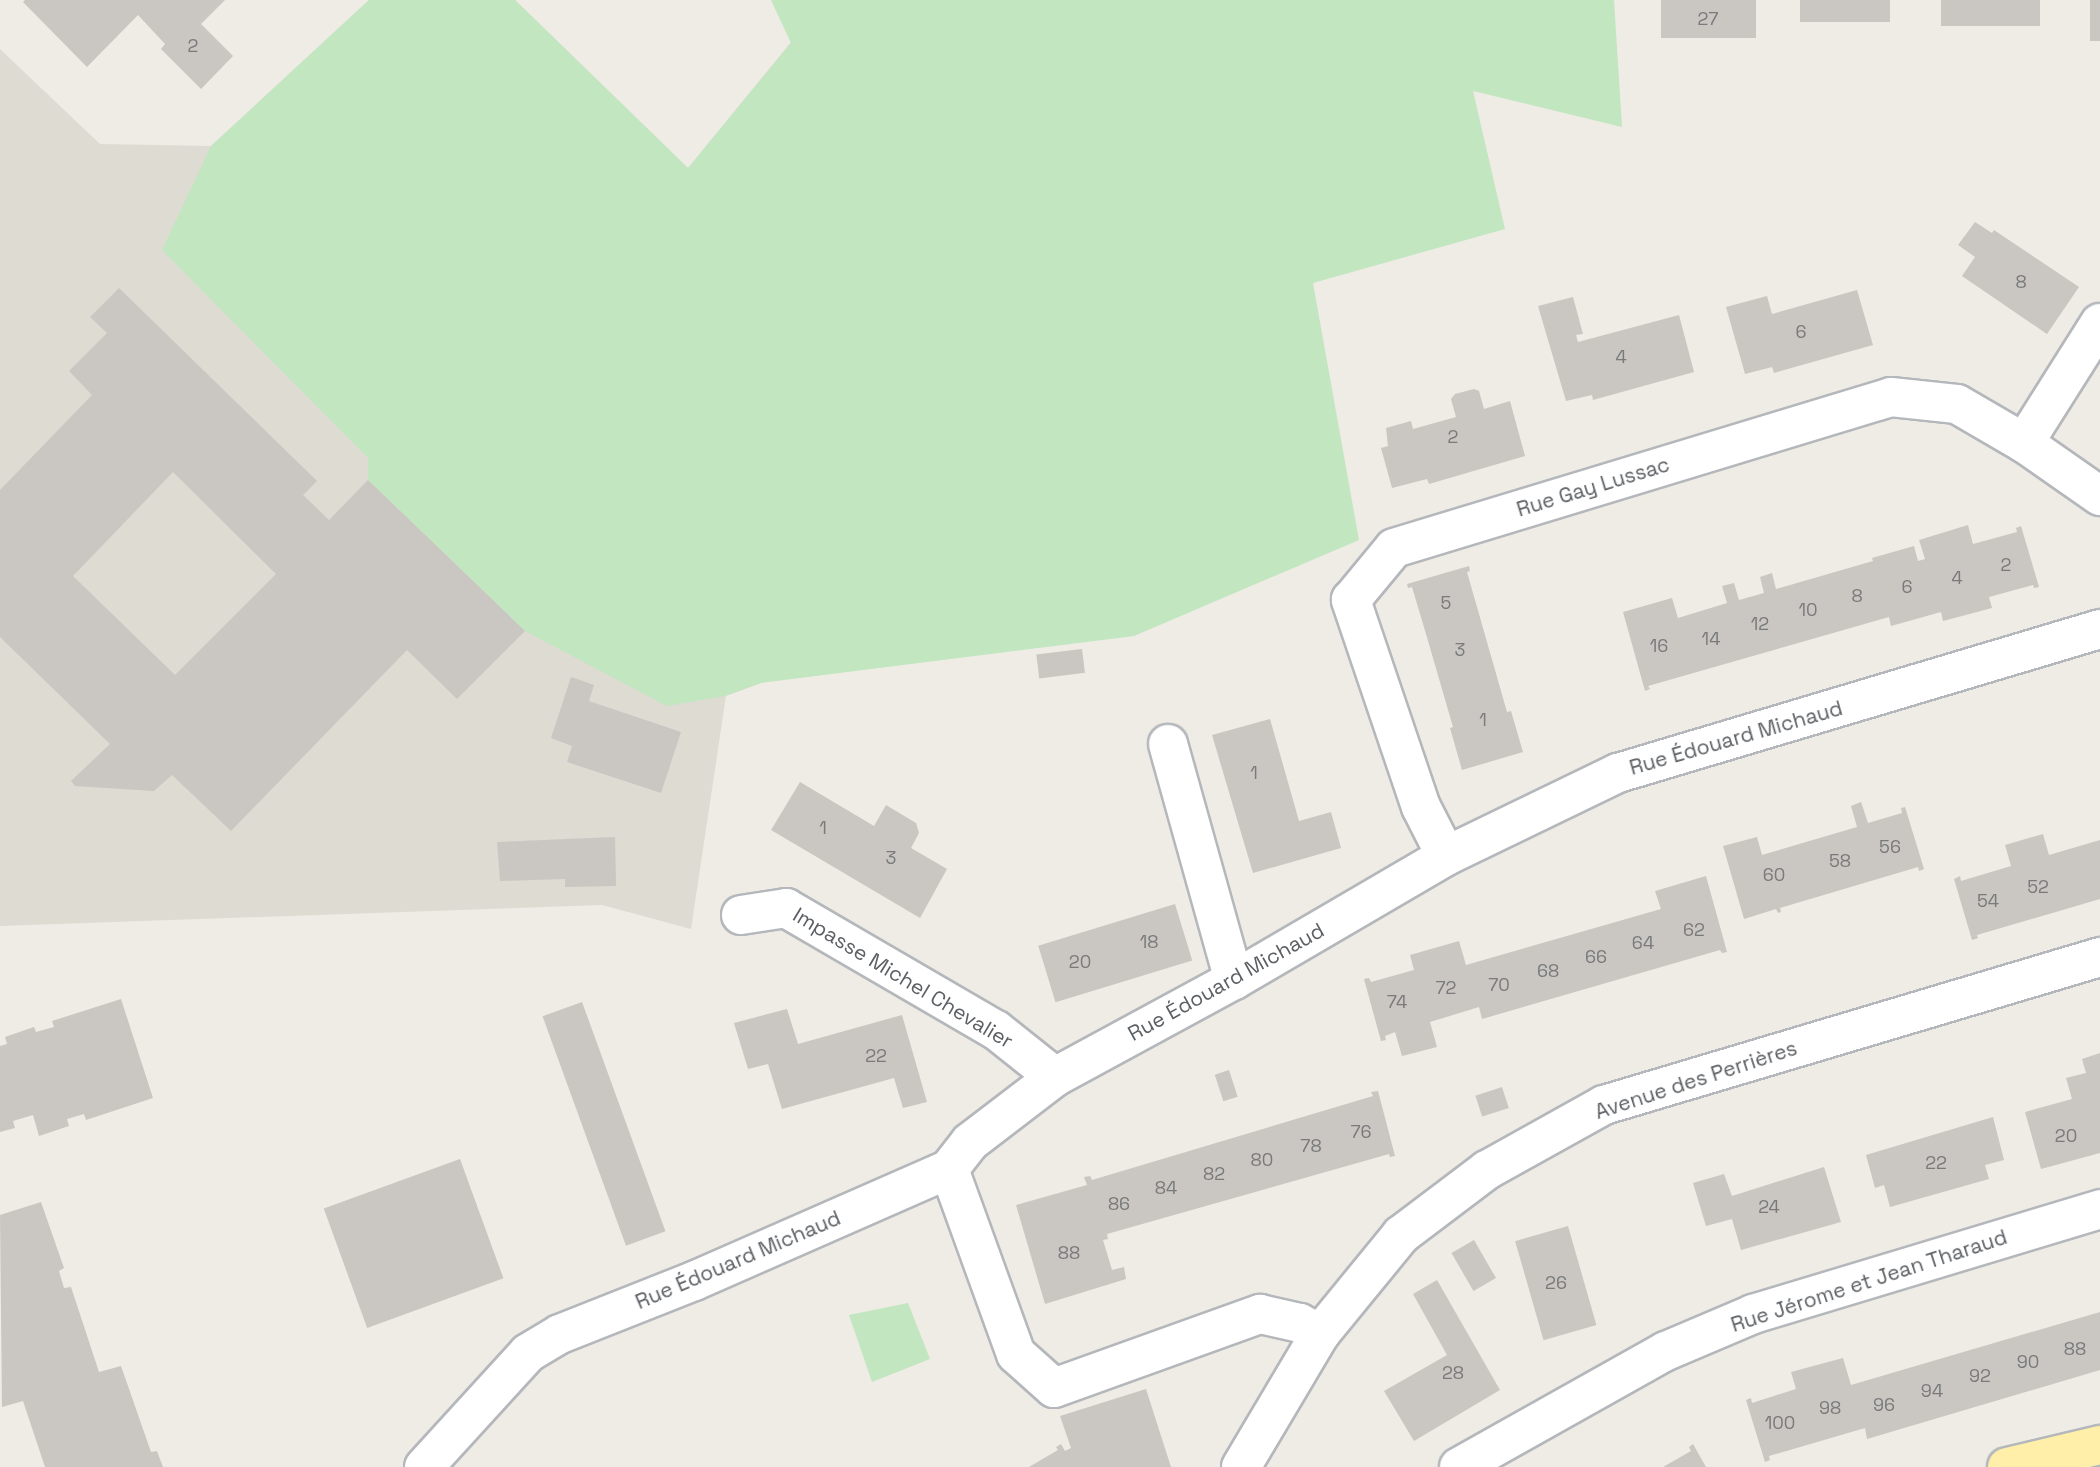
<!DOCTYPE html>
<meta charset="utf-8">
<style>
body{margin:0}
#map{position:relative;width:2100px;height:1467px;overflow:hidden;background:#eeece4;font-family:"Space Grotesk",sans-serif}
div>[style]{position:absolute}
.education>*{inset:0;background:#dedbd2}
.green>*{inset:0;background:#c1e6c0}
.building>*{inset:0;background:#cac6c1;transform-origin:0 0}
.roads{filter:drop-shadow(2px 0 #b4b7bb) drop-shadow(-2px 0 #b4b7bb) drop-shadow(0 2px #b4b7bb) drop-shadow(0 -2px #b4b7bb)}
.minor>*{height:38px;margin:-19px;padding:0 19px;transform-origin:19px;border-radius:19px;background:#fff}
.major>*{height:38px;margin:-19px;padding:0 19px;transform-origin:19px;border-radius:19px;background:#ffefa8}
span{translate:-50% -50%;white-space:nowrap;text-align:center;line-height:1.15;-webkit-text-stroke:5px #fff;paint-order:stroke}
.number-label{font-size:18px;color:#787a7b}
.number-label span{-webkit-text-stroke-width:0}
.street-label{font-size:21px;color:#5c6064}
</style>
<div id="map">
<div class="education">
<i style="clip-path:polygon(369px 0,515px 0,688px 168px,791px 42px,761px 683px,726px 696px,691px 929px,602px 905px,0 926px,0 49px,100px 144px,211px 146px)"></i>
</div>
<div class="green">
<i style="clip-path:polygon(369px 0,515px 0,688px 168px,791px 43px,771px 0,1614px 0,1622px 127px,1473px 91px,1505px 229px,1313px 283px,1359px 540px,1134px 636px,761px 683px,725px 696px,667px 706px,525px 631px,368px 480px,368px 458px,162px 250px,211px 146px)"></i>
<i style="clip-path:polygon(908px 1303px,930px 1359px,872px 1382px,849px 1315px)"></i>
</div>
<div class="building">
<i style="clip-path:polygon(25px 0,225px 0,201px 24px,233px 56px,201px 89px,161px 49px,165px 44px,138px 15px,87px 67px,23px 2px)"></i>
<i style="left:1661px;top:0;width:95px;height:38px"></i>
<i style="left:1800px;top:0;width:90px;height:22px"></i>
<i style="left:1941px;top:0;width:99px;height:26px"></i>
<i style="left:2090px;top:0;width:10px;height:41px"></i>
<i style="clip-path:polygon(1975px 222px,1992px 233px,1994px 230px,2079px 287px,2047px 334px,1962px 276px,1975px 257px,1958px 245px)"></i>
<i style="clip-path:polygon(evenodd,119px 288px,317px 481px,303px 495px,329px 520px,368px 480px,525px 631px,457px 699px,407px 650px,231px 831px,172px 775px,154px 791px,75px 786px,71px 781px,110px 744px,0 637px,0 490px,92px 395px,69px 371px,107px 333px,90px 317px,119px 288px,173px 472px,276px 574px,175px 675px,73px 576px,173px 472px)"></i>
<i style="clip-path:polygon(1857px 290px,1873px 345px,1774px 373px,1772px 367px,1745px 374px,1726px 307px,1767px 296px,1772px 314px)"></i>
<i style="clip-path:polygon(1573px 297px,1583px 334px,1576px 335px,1578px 342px,1679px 315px,1694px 372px,1593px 400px,1592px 395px,1566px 401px,1538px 306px)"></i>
<i style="clip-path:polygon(1474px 389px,1479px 391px,1484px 409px,1510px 401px,1525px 456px,1429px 484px,1427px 479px,1392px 488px,1381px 448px,1388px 446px,1386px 428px,1411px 421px,1413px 429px,1456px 417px,1451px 399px,1455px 394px)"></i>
<i style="clip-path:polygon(1968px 525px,1973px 544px,2017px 532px,2016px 528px,2021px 526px,2039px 587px,2034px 588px,2033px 585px,1989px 597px,1992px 608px,1943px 621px,1941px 612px,1891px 626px,1889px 617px,1648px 686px,1650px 689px,1645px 691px,1623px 612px,1672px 598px,1678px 618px,1727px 603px,1722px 586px,1734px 583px,1739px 600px,1764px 593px,1760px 577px,1772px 573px,1776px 589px,1873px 561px,1872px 558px,1914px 546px,1918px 561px,1925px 559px,1919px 540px)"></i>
<i style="clip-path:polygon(1469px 566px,1470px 571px,1467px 572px,1507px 712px,1511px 711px,1523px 752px,1462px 770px,1450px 728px,1453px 727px,1426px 634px,1412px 587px,1408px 588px,1407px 584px)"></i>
<i style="left:1082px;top:649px;width:24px;height:46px;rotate:83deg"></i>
<i style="clip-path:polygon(571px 677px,594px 685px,589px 701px,681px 732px,661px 793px,567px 762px,572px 746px,551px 738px)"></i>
<i style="clip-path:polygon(1270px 719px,1299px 821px,1331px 812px,1341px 848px,1253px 873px,1212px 735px)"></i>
<i style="clip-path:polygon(800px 782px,874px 826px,886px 805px,916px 823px,919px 833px,911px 848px,947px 869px,920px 918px,771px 830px)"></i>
<i style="clip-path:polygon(1861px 802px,1868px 823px,1902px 813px,1901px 808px,1905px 807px,1924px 869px,1919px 871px,1918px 867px,1780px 908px,1781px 912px,1778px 913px,1776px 909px,1744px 919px,1723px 846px,1757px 837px,1762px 855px,1857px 827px,1851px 806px)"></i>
<i style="clip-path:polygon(2043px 834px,2049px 855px,2100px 840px,2100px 899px,1977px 935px,1978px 938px,1972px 940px,1954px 879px,1960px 876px,1961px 881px,2011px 866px,2005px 845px)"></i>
<i style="clip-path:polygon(615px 837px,616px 886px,565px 887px,565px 879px,500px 881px,497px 842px)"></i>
<i style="clip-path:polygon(1706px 876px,1727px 952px,1722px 953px,1720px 950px,1482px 1019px,1479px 1007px,1430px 1022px,1437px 1047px,1402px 1056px,1395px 1032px,1385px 1036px,1386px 1040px,1381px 1041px,1364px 979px,1369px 978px,1371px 982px,1414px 970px,1410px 955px,1459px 941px,1466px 965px,1661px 909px,1655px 891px)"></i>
<i style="left:1175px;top:904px;width:59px;height:143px;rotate:73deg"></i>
<i style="clip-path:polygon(121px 999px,153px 1098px,86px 1120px,84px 1114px,67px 1119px,69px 1126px,39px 1136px,33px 1115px,13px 1121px,15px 1128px,0 1132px,0 1046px,7px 1044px,5px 1037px,34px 1027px,36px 1032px,54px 1027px,52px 1021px)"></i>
<i style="left:582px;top:1002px;width:244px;height:42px;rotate:70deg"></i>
<i style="clip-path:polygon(787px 1009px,798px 1044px,902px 1015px,927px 1102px,903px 1108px,894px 1078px,782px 1109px,768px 1064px,748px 1069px,734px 1023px)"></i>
<i style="clip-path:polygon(2100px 1053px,2100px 1153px,2041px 1169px,2025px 1112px,2072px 1099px,2066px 1078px,2086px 1073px,2082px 1059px)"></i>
<i style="left:1229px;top:1070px;width:28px;height:15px;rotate:72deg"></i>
<i style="left:1502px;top:1087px;width:22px;height:28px;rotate:72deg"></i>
<i style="clip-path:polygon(1378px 1091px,1395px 1156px,1390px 1157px,1389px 1154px,1107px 1234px,1108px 1239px,1103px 1240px,1112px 1270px,1124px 1267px,1126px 1279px,1045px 1304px,1016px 1205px,1087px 1185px,1084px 1177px,1090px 1176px,1092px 1180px,1373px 1096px,1371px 1092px)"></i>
<i style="clip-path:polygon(1993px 1117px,2004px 1160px,1985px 1165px,1989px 1179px,1890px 1207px,1884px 1185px,1875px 1188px,1866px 1155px)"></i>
<i style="left:460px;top:1159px;width:127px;height:145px;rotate:70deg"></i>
<i style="clip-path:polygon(1824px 1167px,1841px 1222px,1741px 1250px,1732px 1219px,1706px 1226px,1693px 1183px,1724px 1174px,1732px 1196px)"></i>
<i style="clip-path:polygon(41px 1202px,64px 1268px,59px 1271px,64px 1288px,71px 1287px,99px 1372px,121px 1366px,151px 1452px,157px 1451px,163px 1467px,45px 1467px,23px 1401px,2px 1407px,0 1215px)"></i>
<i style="left:1568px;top:1226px;width:103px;height:55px;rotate:74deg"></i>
<i style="left:1474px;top:1240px;width:44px;height:26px;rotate:60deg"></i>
<i style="clip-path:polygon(1437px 1280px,1500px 1390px,1414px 1441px,1384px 1391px,1447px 1355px,1413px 1294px)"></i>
<i style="clip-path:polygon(2100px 1312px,2100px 1370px,1867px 1439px,1865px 1428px,1769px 1456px,1770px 1460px,1765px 1462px,1746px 1400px,1751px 1398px,1752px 1403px,1796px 1389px,1791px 1372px,1843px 1358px,1851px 1385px)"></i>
<i style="clip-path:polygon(1146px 1389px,1171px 1467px,1029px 1467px,1058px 1450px,1056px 1447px,1061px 1444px,1065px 1451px,1071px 1448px,1060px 1416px)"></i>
<i style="clip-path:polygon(1693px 1444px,1706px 1467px,1663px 1467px,1691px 1451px,1689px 1447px)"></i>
</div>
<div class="roads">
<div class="minor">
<i style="left:2024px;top:443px;width:142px;rotate:-57.7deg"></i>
<i style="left:1168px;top:744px;width:245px;rotate:74.4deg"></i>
<i style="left:1446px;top:856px;width:55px;rotate:-117deg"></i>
<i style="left:1421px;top:807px;width:219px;rotate:-108.7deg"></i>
<i style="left:1351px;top:600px;width:67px;rotate:-50.4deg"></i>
<i style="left:1394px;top:548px;width:519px;rotate:-16.9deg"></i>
<i style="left:1891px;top:397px;width:66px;rotate:6.1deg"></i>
<i style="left:1957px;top:404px;width:78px;rotate:30.2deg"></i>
<i style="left:2024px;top:443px;width:93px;rotate:34.9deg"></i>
<i style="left:741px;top:915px;width:46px;rotate:-8.8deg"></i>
<i style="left:786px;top:908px;width:243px;rotate:30.2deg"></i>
<i style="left:996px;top:1030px;width:75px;rotate:38.5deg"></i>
<i style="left:949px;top:1169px;width:197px;rotate:70.1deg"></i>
<i style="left:1016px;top:1354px;width:51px;rotate:41.8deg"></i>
<i style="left:1054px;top:1388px;width:219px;rotate:-19.8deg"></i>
<i style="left:1260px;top:1314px;width:41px;rotate:12.7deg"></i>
<i style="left:1300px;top:1323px;width:23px;rotate:29deg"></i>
<i style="left:424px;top:1467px;width:154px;rotate:-47.6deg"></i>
<i style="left:528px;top:1353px;width:37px;rotate:-31deg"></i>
<i style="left:560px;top:1334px;width:144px;rotate:-21.6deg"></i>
<i style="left:694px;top:1281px;width:279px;rotate:-23.7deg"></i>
<i style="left:949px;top:1169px;width:34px;rotate:-52deg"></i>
<i style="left:970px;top:1142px;width:107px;rotate:-37.4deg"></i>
<i style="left:1055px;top:1077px;width:204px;rotate:-28.5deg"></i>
<i style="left:1234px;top:980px;width:246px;rotate:-30.3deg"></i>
<i style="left:1446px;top:856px;width:191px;rotate:-25.8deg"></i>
<i style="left:1618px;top:773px;width:503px;rotate:-16.63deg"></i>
<i style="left:1241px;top:1467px;width:155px;rotate:-59.3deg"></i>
<i style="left:1320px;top:1334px;width:128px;rotate:-50.7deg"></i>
<i style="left:1401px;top:1235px;width:108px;rotate:-37.1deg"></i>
<i style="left:1487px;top:1170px;width:134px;rotate:-29.1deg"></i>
<i style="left:1604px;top:1105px;width:518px;rotate:-16.61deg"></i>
<i style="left:1459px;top:1467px;width:237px;rotate:-29.3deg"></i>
<i style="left:1666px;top:1351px;width:95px;rotate:-23deg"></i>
<i style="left:1753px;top:1314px;width:363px;rotate:-16.8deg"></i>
</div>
<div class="major">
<i style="left:2007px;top:1467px;width:96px;rotate:-13.3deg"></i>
</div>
</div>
<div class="number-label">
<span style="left:1708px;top:19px">27</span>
<span style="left:193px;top:46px">2</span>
<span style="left:2021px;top:282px">8</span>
<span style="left:1801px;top:332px">6</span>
<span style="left:1621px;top:357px">4</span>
<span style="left:1453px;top:437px">2</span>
<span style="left:2006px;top:565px">2</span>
<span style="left:1957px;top:578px">4</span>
<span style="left:1907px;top:587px">6</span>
<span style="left:1857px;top:596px">8</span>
<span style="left:1446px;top:603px">5</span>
<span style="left:1808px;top:610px">10</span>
<span style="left:1760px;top:624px">12</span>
<span style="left:1711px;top:639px">14</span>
<span style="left:1659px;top:646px">16</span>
<span style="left:1460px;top:650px">3</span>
<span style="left:1483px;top:720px">1</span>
<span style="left:1254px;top:773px">1</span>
<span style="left:823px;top:828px">1</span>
<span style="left:1890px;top:847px">56</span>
<span style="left:891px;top:858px">3</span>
<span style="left:1840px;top:861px">58</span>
<span style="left:1774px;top:875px">60</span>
<span style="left:2038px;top:887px">52</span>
<span style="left:1988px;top:901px">54</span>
<span style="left:1694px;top:930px">62</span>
<span style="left:1149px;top:942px">18</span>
<span style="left:1643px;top:943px">64</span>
<span style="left:1596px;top:957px">66</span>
<span style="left:1080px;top:962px">20</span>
<span style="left:1548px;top:971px">68</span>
<span style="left:1499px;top:985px">70</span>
<span style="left:1446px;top:988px">72</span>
<span style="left:1397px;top:1002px">74</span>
<span style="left:876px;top:1056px">22</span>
<span style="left:1361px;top:1132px">76</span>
<span style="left:2066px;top:1136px">20</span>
<span style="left:1311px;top:1146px">78</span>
<span style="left:1262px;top:1160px">80</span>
<span style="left:1936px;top:1163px">22</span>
<span style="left:1214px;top:1174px">82</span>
<span style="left:1166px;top:1188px">84</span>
<span style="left:1119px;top:1204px">86</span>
<span style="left:1769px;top:1207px">24</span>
<span style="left:1069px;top:1253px">88</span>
<span style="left:1556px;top:1283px">26</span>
<span style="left:2075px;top:1349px">88</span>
<span style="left:2028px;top:1362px">90</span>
<span style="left:1453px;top:1373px">28</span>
<span style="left:1980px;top:1376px">92</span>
<span style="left:1932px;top:1391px">94</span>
<span style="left:1884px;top:1405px">96</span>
<span style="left:1830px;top:1408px">98</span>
<span style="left:1780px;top:1423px">100</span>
</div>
<div class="street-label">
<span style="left:1593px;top:487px;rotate:-17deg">Rue Gay Lussac</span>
<span style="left:1736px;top:738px;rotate:-16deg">Rue Édouard Michaud</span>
<span style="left:903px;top:978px;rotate:31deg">Impasse Michel Chevalier</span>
<span style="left:1226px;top:982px;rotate:-29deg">Rue Édouard Michaud</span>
<span style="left:1696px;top:1080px;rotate:-18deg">Avenue des Perrières</span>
<span style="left:738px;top:1260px;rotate:-23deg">Rue Édouard Michaud</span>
<span style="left:1869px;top:1281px;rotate:-18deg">Rue Jérome et Jean Tharaud</span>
</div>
</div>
